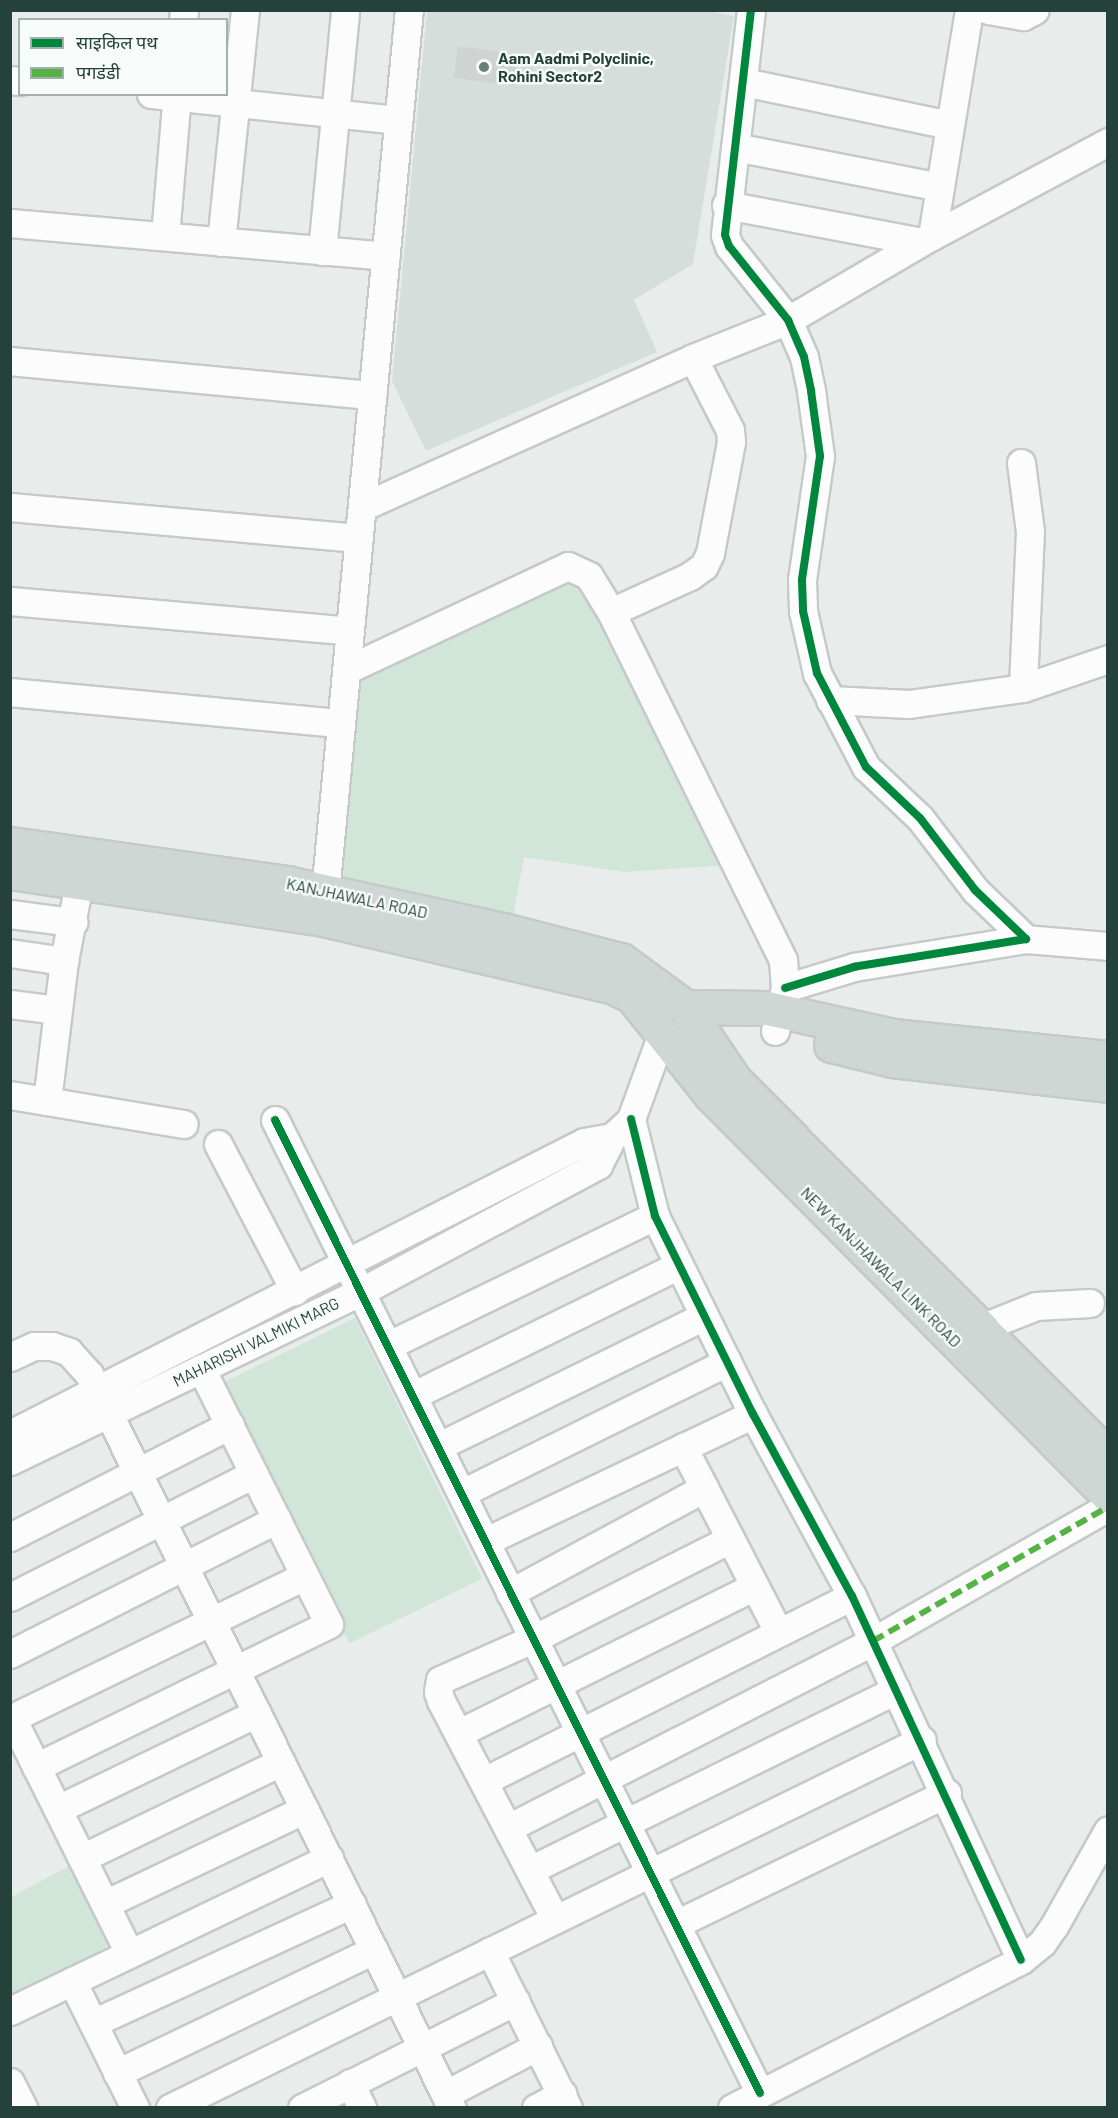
<!DOCTYPE html>
<meta charset="utf-8">
<style>
body{margin:0}
#map{position:relative;width:1118px;height:2118px;overflow:hidden;background:#e8edeb;font-family:Barlow,"Noto Sans Devanagari",sans-serif}
div>[style]{position:absolute}
.built>*{inset:0;background:#d6dedb}
.green>*{inset:0;background:#d1e6d8;transform-origin:0 0}
.building>*{inset:0;background:#cfd4d2;transform-origin:0 0}
.roads{filter:drop-shadow(2px 0 #c5cac8) drop-shadow(-2px 0 #c5cac8) drop-shadow(0 2px #c5cac8) drop-shadow(0 -2px #c5cac8)}
.minor>*{height:27px;margin:-13.5px;padding:0 13.5px;transform-origin:13.5px;border-radius:13.5px;background:#fcfcfc}
.major>*{height:33px;margin:-16.5px;padding:0 16.5px;transform-origin:16.5px;border-radius:16.5px;background:#cfd7d5}
.quiet>*{height:6px;margin-top:-3px;transform-origin:0;background:repeating-linear-gradient(90deg,#55b346 0 12px,transparent 0 18px)}
.cycleway>*{height:8px;margin:-4px;padding:0 4px;transform-origin:4px;border-radius:4px;background:#00873e}
.dots>*{width:16px;height:16px;translate:-50% -50%;box-sizing:border-box;border:3px solid #f7fbf9;border-radius:50%}
span{translate:-50% -50%;white-space:nowrap;text-align:center;line-height:1.15;-webkit-text-stroke:5px #f7fbf9;paint-order:stroke}
.poi-label{font-size:16px;color:#24423a;font-weight:700}
.left{translate:0 -50%;text-align:left}
.street-label{font-size:16px;color:#24423a}
.frame{position:absolute;inset:0;border:12px solid #24423a;pointer-events:none}
.legend{position:absolute;left:18px;top:18px;width:210px;height:78px;box-sizing:border-box;background:#f7fbf9;border:2px solid #a3b1ad;margin:0;padding:8px 10px;list-style:none;font-size:18px;color:#24423a}
.legend li{display:flex;align-items:center;gap:12px;height:30px}
.legend b{width:30px;border:2px solid #a3b1ad}
</style>
<div id="map">
<div class="built">
<i style="clip-path:polygon(703px 10px,734px 16px,693px 264px,634px 300px,657px 352px,426px 451px,392px 381px,427px 11px)"></i>
</div>
<div class="green">
<i style="clip-path:polygon(576px 575px,730px 865px,624px 872px,524px 857px,513px 917px,341px 876px,357px 675px)"></i>
<i style="left:355px;top:1318px;width:290px;height:148px;rotate:64deg"></i>
<i style="clip-path:polygon(73px 1864px,114px 1943px,11px 1997px,11px 1897px)"></i>
</div>
<div class="building">
<i style="left:458px;top:46px;width:61px;height:32px;rotate:8deg"></i>
</div>
<div class="roads">
<div class="minor">
<i style="left:751px;top:10px;width:226px;rotate:96.6deg"></i>
<i style="left:725px;top:235px;width:12px;rotate:70deg"></i>
<i style="left:729px;top:246px;width:95px;rotate:51.4deg"></i>
<i style="left:788px;top:320px;width:40px;rotate:66.6deg"></i>
<i style="left:804px;top:357px;width:35px;rotate:78deg"></i>
<i style="left:811px;top:391px;width:66px;rotate:82.1deg"></i>
<i style="left:820px;top:456px;width:125px;rotate:98.3deg"></i>
<i style="left:802px;top:580px;width:31px;rotate:88deg"></i>
<i style="left:803px;top:611px;width:64px;rotate:77.3deg"></i>
<i style="left:817px;top:673px;width:106px;rotate:62.5deg"></i>
<i style="left:866px;top:767px;width:74px;rotate:43.4deg"></i>
<i style="left:920px;top:818px;width:91px;rotate:52.6deg"></i>
<i style="left:975px;top:890px;width:71px;rotate:43.9deg"></i>
<i style="left:1026px;top:939px;width:174px;rotate:170.8deg"></i>
<i style="left:854px;top:967px;width:72px;rotate:163.1deg"></i>
<i style="left:988px;top:10px;width:36px;rotate:10deg"></i>
<i style="left:1023px;top:16px;width:13px;rotate:-27deg"></i>
<i style="left:183px;top:20px;width:10px;rotate:-84deg"></i>
<i style="left:10px;top:80px;width:10px;rotate:6deg"></i>
<i style="left:744px;top:82px;width:210px;rotate:11.8deg"></i>
<i style="left:151px;top:94px;width:248px;rotate:6deg"></i>
<i style="left:735px;top:147px;width:209px;rotate:11deg"></i>
<i style="left:726px;top:205px;width:198px;rotate:10.7deg"></i>
<i style="left:10px;top:223px;width:377px;rotate:5deg"></i>
<i style="left:165px;top:236px;width:143px;rotate:-85.2deg"></i>
<i style="left:932px;top:236px;width:229px;rotate:-80.7deg"></i>
<i style="left:221px;top:242px;width:233px;rotate:-84.1deg"></i>
<i style="left:322px;top:251px;width:242px;rotate:-84.5deg"></i>
<i style="left:10px;top:361px;width:364px;rotate:5.4deg"></i>
<i style="left:1021px;top:463px;width:69px;rotate:82.5deg"></i>
<i style="left:1030px;top:531px;width:157px;rotate:92.6deg"></i>
<i style="left:10px;top:507px;width:350px;rotate:5.1deg"></i>
<i style="left:362px;top:507px;width:363px;rotate:-24.2deg"></i>
<i style="left:693px;top:358px;width:102px;rotate:-21.8deg"></i>
<i style="left:788px;top:320px;width:167px;rotate:-30.3deg"></i>
<i style="left:932px;top:236px;width:200px;rotate:-28.1deg"></i>
<i style="left:10px;top:601px;width:341px;rotate:5deg"></i>
<i style="left:611px;top:612px;width:87px;rotate:-24.5deg"></i>
<i style="left:690px;top:576px;width:17px;rotate:-36deg"></i>
<i style="left:704px;top:566px;width:14px;rotate:-65deg"></i>
<i style="left:710px;top:553px;width:113px;rotate:-79.3deg"></i>
<i style="left:731px;top:442px;width:12px;rotate:-95deg"></i>
<i style="left:730px;top:430px;width:81px;rotate:-117.2deg"></i>
<i style="left:346px;top:670px;width:245px;rotate:-25.1deg"></i>
<i style="left:568px;top:566px;width:23px;rotate:25deg"></i>
<i style="left:589px;top:576px;width:42px;rotate:58.6deg"></i>
<i style="left:611px;top:612px;width:388px;rotate:63.7deg"></i>
<i style="left:783px;top:960px;width:28px;rotate:86deg"></i>
<i style="left:785px;top:988px;width:44px;rotate:103.1deg"></i>
<i style="left:10px;top:692px;width:332px;rotate:5.4deg"></i>
<i style="left:830px;top:700px;width:79px;rotate:2.9deg"></i>
<i style="left:909px;top:704px;width:115px;rotate:-8deg"></i>
<i style="left:1023px;top:688px;width:90px;rotate:-18.8deg"></i>
<i style="left:325px;top:893px;width:887px;rotate:-84.57deg"></i>
<i style="left:10px;top:914px;width:64px;rotate:7.2deg"></i>
<i style="left:1026px;top:939px;width:82px;rotate:4.9deg"></i>
<i style="left:10px;top:953px;width:55px;rotate:8.4deg"></i>
<i style="left:10px;top:1004px;width:47px;rotate:7.3deg"></i>
<i style="left:10px;top:1095px;width:176px;rotate:9.5deg"></i>
<i style="left:47px;top:1101px;width:141px;rotate:-83.1deg"></i>
<i style="left:64px;top:961px;width:101px;rotate:-79.1deg"></i>
<i style="left:631px;top:1119px;width:100px;rotate:76.1deg"></i>
<i style="left:655px;top:1216px;width:221px;rotate:63.7deg"></i>
<i style="left:753px;top:1414px;width:207px;rotate:61.5deg"></i>
<i style="left:852px;top:1596px;width:401px;rotate:65.1deg"></i>
<i style="left:275px;top:1120px;width:1087px;rotate:63.51deg"></i>
<i style="left:218px;top:1144px;width:166px;rotate:62.4deg"></i>
<i style="left:978px;top:1329px;width:62px;rotate:-21.6deg"></i>
<i style="left:1036px;top:1306px;width:54px;rotate:-3.2deg"></i>
<i style="left:389px;top:1345px;width:296px;rotate:-25.9deg"></i>
<i style="left:10px;top:1357px;width:26px;rotate:-25deg"></i>
<i style="left:34px;top:1346px;width:18px"></i>
<i style="left:52px;top:1346px;width:18px;rotate:19deg"></i>
<i style="left:69px;top:1352px;width:30px;rotate:48deg"></i>
<i style="left:89px;top:1374px;width:819px;rotate:63.69deg"></i>
<i style="left:414px;top:1395px;width:295px;rotate:-26.1deg"></i>
<i style="left:10px;top:1434px;width:644px;rotate:-26.96deg"></i>
<i style="left:584px;top:1142px;width:28px;rotate:-10deg"></i>
<i style="left:439px;top:1446px;width:295px;rotate:-26.1deg"></i>
<i style="left:683px;top:1447px;width:207px;rotate:62.7deg"></i>
<i style="left:10px;top:1461px;width:391px;rotate:-25.8deg"></i>
<i style="left:362px;top:1291px;width:268px;rotate:-28.1deg"></i>
<i style="left:598px;top:1165px;width:31px;rotate:-63deg"></i>
<i style="left:612px;top:1137px;width:26px;rotate:-43deg"></i>
<i style="left:631px;top:1119px;width:94px;rotate:-70deg"></i>
<i style="left:462px;top:1493px;width:296px;rotate:-26.3deg"></i>
<i style="left:10px;top:1537px;width:247px;rotate:-27deg"></i>
<i style="left:486px;top:1541px;width:296px;rotate:-25.4deg"></i>
<i style="left:510px;top:1593px;width:221px;rotate:-28.4deg"></i>
<i style="left:10px;top:1597px;width:273px;rotate:-26.8deg"></i>
<i style="left:10px;top:1654px;width:299px;rotate:-26.8deg"></i>
<i style="left:12px;top:1718px;width:263px;rotate:63.5deg"></i>
<i style="left:10px;top:1719px;width:327px;rotate:-25.9deg"></i>
<i style="left:459px;top:1733px;width:330px;rotate:-26.4deg"></i>
<i style="left:36px;top:1767px;width:326px;rotate:-26deg"></i>
<i style="left:329px;top:1624px;width:286px;rotate:-116.6deg"></i>
<i style="left:484px;top:1781px;width:412px;rotate:-26.7deg"></i>
<i style="left:58px;top:1809px;width:221px;rotate:-25.8deg"></i>
<i style="left:508px;top:1828px;width:410px;rotate:-27.1deg"></i>
<i style="left:873px;top:1641px;width:271px;rotate:-29.7deg"></i>
<i style="left:82px;top:1858px;width:221px;rotate:-25.8deg"></i>
<i style="left:530px;top:1870px;width:408px;rotate:-26.2deg"></i>
<i style="left:105px;top:1904px;width:221px;rotate:-25.4deg"></i>
<i style="left:555px;top:1919px;width:246px;rotate:-117.6deg"></i>
<i style="left:441px;top:1701px;width:9px;rotate:-108deg"></i>
<i style="left:438px;top:1692px;width:12px;rotate:-81deg"></i>
<i style="left:440px;top:1680px;width:104px;rotate:-23.9deg"></i>
<i style="left:535px;top:1638px;width:219px;rotate:-26.9deg"></i>
<i style="left:676px;top:1924px;width:301px;rotate:-25.8deg"></i>
<i style="left:490px;top:1951px;width:175px;rotate:63.6deg"></i>
<i style="left:72px;top:1981px;width:142px;rotate:63.6deg"></i>
<i style="left:10px;top:2011px;width:354px;rotate:-25.6deg"></i>
<i style="left:93px;top:2023px;width:285px;rotate:-24.7deg"></i>
<i style="left:117px;top:2073px;width:285px;rotate:-25.6deg"></i>
<i style="left:10px;top:2082px;width:29px;rotate:63deg"></i>
<i style="left:350px;top:2083px;width:28px;rotate:64deg"></i>
<i style="left:446px;top:2094px;width:104px;rotate:-27.6deg"></i>
<i style="left:170px;top:2108px;width:837px;rotate:-26.08deg"></i>
<i style="left:302px;top:2108px;width:239px;rotate:-26.6deg"></i>
<i style="left:536px;top:2108px;width:30px;rotate:-28deg"></i>
<i style="left:732px;top:2108px;width:325px;rotate:-27.1deg"></i>
<i style="left:1021px;top:1960px;width:27px;rotate:-39deg"></i>
<i style="left:1042px;top:1943px;width:21px;rotate:-55deg"></i>
<i style="left:1054px;top:1926px;width:110px;rotate:-60.6deg"></i>
</div>
<div class="major">
<i style="left:10px;top:844px;width:280px;rotate:8deg"></i>
<i style="left:287px;top:883px;width:221px;rotate:12.3deg"></i>
<i style="left:503px;top:930px;width:122px;rotate:14.3deg"></i>
<i style="left:621px;top:960px;width:79px;rotate:36.3deg"></i>
<i style="left:685px;top:1007px;width:89px;rotate:56deg"></i>
<i style="left:735px;top:1081px;width:529px;rotate:45.15deg"></i>
<i style="left:10px;top:872px;width:317px;rotate:8.5deg"></i>
<i style="left:323px;top:919px;width:297px;rotate:13.1deg"></i>
<i style="left:612px;top:986px;width:22px;rotate:27deg"></i>
<i style="left:632px;top:996px;width:127px;rotate:51.4deg"></i>
<i style="left:711px;top:1095px;width:564px;rotate:45.22deg"></i>
<i style="left:685px;top:1007px;width:82px;rotate:0.7deg"></i>
<i style="left:767px;top:1008px;width:129px;rotate:12.5deg"></i>
<i style="left:893px;top:1036px;width:216px;rotate:5.8deg"></i>
<i style="left:831px;top:1045px;width:63px;rotate:13.8deg"></i>
<i style="left:892px;top:1060px;width:217px;rotate:6.6deg"></i>
</div>
</div>
<div class="quiet">
<i style="left:873px;top:1641px;width:271px;rotate:-29.7deg"></i>
</div>
<div class="cycleway">
<i style="left:751px;top:10px;width:226px;rotate:96.6deg"></i>
<i style="left:725px;top:235px;width:12px;rotate:70deg"></i>
<i style="left:729px;top:246px;width:95px;rotate:51.4deg"></i>
<i style="left:788px;top:320px;width:40px;rotate:66.6deg"></i>
<i style="left:804px;top:357px;width:35px;rotate:78deg"></i>
<i style="left:811px;top:391px;width:66px;rotate:82.1deg"></i>
<i style="left:820px;top:456px;width:125px;rotate:98.3deg"></i>
<i style="left:802px;top:580px;width:31px;rotate:88deg"></i>
<i style="left:803px;top:611px;width:64px;rotate:77.3deg"></i>
<i style="left:817px;top:673px;width:106px;rotate:62.5deg"></i>
<i style="left:866px;top:767px;width:74px;rotate:43.4deg"></i>
<i style="left:920px;top:818px;width:91px;rotate:52.6deg"></i>
<i style="left:975px;top:890px;width:71px;rotate:43.9deg"></i>
<i style="left:1026px;top:939px;width:174px;rotate:170.8deg"></i>
<i style="left:854px;top:967px;width:72px;rotate:163.1deg"></i>
<i style="left:631px;top:1119px;width:100px;rotate:76.1deg"></i>
<i style="left:655px;top:1216px;width:221px;rotate:63.7deg"></i>
<i style="left:753px;top:1414px;width:207px;rotate:61.5deg"></i>
<i style="left:852px;top:1596px;width:401px;rotate:65.1deg"></i>
<i style="left:275px;top:1120px;width:1087px;rotate:63.51deg"></i>
</div>
<div class="dots">
<i style="left:484px;top:67px;background:#697e78"></i>
</div>
<div class="poi-label">
<span class="left" style="left:498px;top:67px">Aam Aadmi Polyclinic,<br>Rohini Sector2</span>
</div>
<div class="street-label">
<span style="left:357px;top:898px;rotate:12deg">KANJHAWALA ROAD</span>
<span style="left:881px;top:1267px;rotate:45deg">NEW KANJHAWALA LINK ROAD</span>
<span style="left:256px;top:1342px;rotate:-26deg">MAHARISHI VALMIKI MARG</span>
</div>
<div class="frame"></div>
<ul class="legend">
<li><b style="height:8px;background:#00873e"></b>साइकिल पथ</li>
<li><b style="height:8px;background:#55b346"></b>पगडंडी</li>
</ul>
</div>
